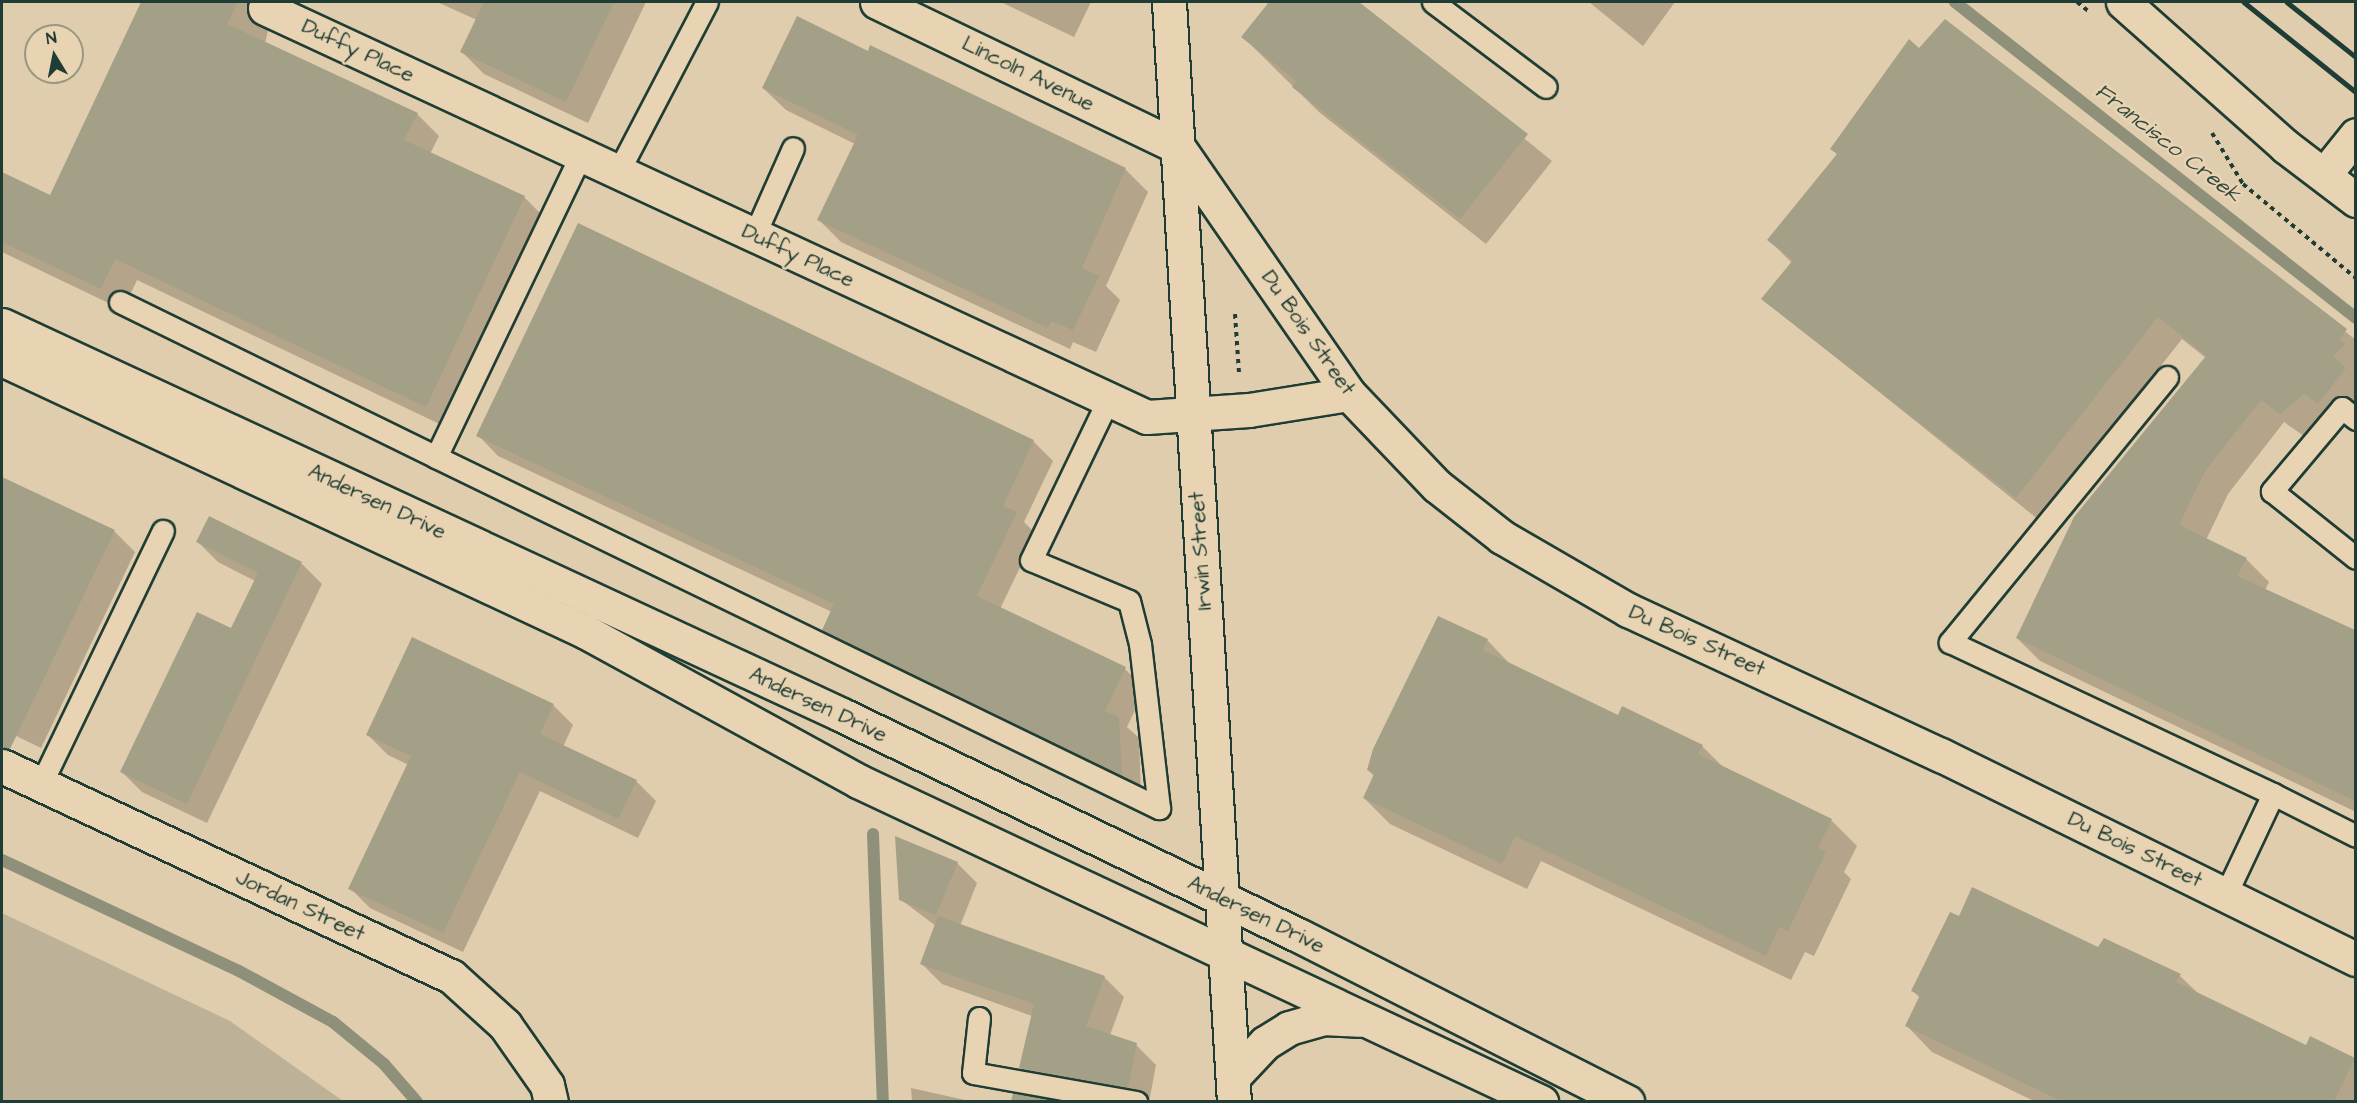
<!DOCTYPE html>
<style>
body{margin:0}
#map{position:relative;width:2357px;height:1103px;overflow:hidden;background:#e0cdad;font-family:"Architects Daughter",sans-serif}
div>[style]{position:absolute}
.green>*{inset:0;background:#bdb297}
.shadow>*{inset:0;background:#0003}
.stream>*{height:12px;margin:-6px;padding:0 6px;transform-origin:6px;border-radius:6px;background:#8e907a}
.building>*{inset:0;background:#a4a088}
.path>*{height:4px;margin-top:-2px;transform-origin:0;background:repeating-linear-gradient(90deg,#1f3d34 0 4.5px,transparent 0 9px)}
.roads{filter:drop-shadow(2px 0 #1f3d34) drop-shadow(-2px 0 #1f3d34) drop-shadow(0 2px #1f3d34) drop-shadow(0 -2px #1f3d34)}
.lane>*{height:21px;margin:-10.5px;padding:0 10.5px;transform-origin:10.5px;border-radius:10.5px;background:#e8d3b2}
.street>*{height:33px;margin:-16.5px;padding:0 16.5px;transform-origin:16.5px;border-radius:16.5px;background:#e8d3b2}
.secondary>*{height:33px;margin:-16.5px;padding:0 16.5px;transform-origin:16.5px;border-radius:16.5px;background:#e8d3b2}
.rail>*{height:4.5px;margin:-2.25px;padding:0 2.25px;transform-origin:2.25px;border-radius:2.25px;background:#1f3d34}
span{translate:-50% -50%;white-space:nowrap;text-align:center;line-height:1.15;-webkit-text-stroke:5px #e8d3b2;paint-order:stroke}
.street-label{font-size:21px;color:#1f3d34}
.water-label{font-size:22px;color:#30493e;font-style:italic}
.frame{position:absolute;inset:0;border:3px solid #1f3d34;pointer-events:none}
.north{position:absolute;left:24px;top:24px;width:60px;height:60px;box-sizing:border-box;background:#e8d3b2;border:2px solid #989780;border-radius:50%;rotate:350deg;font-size:16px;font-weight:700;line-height:24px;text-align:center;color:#1f3d34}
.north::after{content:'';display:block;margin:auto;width:21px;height:27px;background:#1f3d34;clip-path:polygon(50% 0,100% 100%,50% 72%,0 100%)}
</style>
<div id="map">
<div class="green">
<i style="clip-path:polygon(2px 913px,230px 1021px,343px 1101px,2px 1101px)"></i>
</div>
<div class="shadow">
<i style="clip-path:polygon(143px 2px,288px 2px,270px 22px,265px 43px,417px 114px,439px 136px,430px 154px,524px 197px,546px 219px,448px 428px,137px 280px,123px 310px,2px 252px,2px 174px,51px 197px)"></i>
<i style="clip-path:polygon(437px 2px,646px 2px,588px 123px,484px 74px,462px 52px,477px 20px)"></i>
<i style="clip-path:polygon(1001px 2px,1091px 2px,1074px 37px)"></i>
<i style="clip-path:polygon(1271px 2px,1356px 2px,1552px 161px,1486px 244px,1319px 112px,1243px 37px)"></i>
<i style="clip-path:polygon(1589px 2px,1675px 2px,1643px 46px)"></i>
<i style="clip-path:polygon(1945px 21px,2356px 340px,2356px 408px,2341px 426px,2328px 416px,2304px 436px,2284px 422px,2228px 494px,2206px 540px,2246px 559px,2269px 582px,2265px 590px,2356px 632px,2356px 812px,2040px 661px,2017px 638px,2206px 358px,2182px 339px,2039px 520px,1763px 299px,1792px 263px,1769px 240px)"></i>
<i style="clip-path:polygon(868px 53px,895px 58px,1125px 169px,1148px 192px,1106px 286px,1120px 300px,1096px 352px,1073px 342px,1070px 349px,841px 242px,819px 220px,855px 144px,786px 110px,763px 88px)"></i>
<i style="clip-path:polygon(478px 435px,1033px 441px,1053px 461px,1024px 522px,1036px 534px,1000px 609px,1125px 669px,1145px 689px,1127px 727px,1139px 738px,1141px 794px,844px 650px,823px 630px,832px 612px,498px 456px)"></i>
<i style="clip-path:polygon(2px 478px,115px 532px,135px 552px,41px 748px,2px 729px)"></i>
<i style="clip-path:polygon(210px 518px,302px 564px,322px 584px,207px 823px,142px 792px,122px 772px,231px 630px,255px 581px,218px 562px,198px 542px)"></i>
<i style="clip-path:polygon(1487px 640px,1512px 666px,1619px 717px,1702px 746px,1725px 769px,1831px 820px,1857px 846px,1844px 872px,1851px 879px,1814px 956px,1805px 952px,1791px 980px,1541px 861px,1527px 889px,1390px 824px,1364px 798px,1375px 777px,1368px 770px)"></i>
<i style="clip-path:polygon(553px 705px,573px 725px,563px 747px,636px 781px,656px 801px,638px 838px,540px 791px,463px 952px,370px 908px,350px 888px,409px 765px,388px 755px,368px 735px)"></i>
<i style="clip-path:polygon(957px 863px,977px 883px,960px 926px,1104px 977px,1124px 997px,1110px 1035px,1136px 1045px,1156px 1065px,1149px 1102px,1040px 1088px,1020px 1068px,1032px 1016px,942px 984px,922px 964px,936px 926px,900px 899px)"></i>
<i style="clip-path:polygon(1959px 918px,2099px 949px,2180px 976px,2200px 995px,2307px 1047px,2310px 1038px,2354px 1059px,2356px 1102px,2036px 1102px,1932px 1052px,1907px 1026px,1920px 998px,1913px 991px)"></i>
<i style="clip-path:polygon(911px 1088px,974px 1102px,912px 1102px)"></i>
</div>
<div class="stream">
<i style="left:1955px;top:2px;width:511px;rotate:38.24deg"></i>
<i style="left:873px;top:834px;width:268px;rotate:87.9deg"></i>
<i style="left:2px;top:860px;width:262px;rotate:25.1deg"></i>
<i style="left:239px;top:971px;width:107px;rotate:28.5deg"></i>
<i style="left:333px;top:1022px;width:66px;rotate:39.5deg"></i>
<i style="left:384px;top:1064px;width:50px;rotate:49deg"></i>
</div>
<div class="building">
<i style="clip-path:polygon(141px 2px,238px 2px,227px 24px,418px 113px,404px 140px,525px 196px,426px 407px,115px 259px,101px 289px,2px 242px,2px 172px,50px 195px)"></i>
<i style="clip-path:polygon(484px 2px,614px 2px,566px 102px,460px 52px)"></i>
<i style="clip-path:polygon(1269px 2px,1359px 2px,1528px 134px,1460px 219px,1292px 87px,1296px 81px,1241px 37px)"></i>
<i style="clip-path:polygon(797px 16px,868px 51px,870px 45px,895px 57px,1126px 168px,1082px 268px,1099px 276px,1073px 330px,1051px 321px,1048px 328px,817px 220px,858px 135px,762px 88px)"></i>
<i style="clip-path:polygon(1945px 19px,2347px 329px,2340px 339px,2345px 344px,2333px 356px,2346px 368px,2318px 404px,2304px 394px,2280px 414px,2261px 400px,2205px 471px,2179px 525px,2247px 558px,2237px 576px,2355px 630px,2355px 801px,2016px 638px,2074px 517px,2206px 356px,2158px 317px,2016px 498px,1761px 299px,1793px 260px,1767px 240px,1837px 154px,1830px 149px,1909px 39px,1919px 48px)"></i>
<i style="clip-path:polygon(578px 223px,1034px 440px,1003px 506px,1017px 512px,977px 596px,1126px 667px,1105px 711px,1119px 717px,1122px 776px,822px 630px,834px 604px,476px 436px)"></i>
<i style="clip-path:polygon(2px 477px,115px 530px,10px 749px,2px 747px)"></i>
<i style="clip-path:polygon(209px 516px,302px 562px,187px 804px,120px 772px,197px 612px,231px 628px,258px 573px,196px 542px)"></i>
<i style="clip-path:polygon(1438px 616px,1488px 639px,1483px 650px,1618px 715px,1622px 706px,1703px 745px,1698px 754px,1832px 819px,1818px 848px,1826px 852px,1788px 931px,1779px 927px,1766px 956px,1515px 836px,1502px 864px,1363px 798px,1374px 774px,1367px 770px,1373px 749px)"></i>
<i style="clip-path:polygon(412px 637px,554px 704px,540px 734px,637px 780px,618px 819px,520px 772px,443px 933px,348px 889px,411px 756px,366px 735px)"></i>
<i style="clip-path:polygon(895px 836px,958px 862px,936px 915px,899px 900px)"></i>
<i style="clip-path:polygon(1972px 887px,2098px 947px,2104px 938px,2181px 974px,2176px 982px,2306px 1045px,2310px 1036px,2355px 1058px,2334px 1101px,2061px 1101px,1905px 1026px,1920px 995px,1911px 991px,1950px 912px,1959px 916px)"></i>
<i style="clip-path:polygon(938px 916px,1105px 976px,1086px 1026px,1137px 1043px,1128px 1088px,1019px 1068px,1034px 1004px,920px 964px)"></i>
<i style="clip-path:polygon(1013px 1093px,1060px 1101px,1011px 1101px)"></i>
</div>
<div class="path">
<i style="left:2077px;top:2px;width:14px;rotate:39deg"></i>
<i style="left:2212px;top:133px;width:60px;rotate:58.7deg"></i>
<i style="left:2243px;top:184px;width:147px;rotate:39.8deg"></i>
<i style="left:1235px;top:314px;width:59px;rotate:86.1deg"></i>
</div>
<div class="roads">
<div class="lane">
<i style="left:1433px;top:2px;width:141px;rotate:37deg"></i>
<i style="left:618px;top:172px;width:192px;rotate:-62.4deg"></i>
<i style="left:754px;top:236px;width:96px;rotate:-66.1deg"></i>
<i style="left:120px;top:302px;width:352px;rotate:26.1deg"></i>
<i style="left:436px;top:457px;width:335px;rotate:-64.4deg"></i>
<i style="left:2167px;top:377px;width:343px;rotate:129.3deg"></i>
<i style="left:1950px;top:642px;width:357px;rotate:25.2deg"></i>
<i style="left:2273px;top:794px;width:110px;rotate:115.2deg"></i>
<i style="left:2356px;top:419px;width:18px;rotate:-142deg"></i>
<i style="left:2342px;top:408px;width:109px;rotate:130.1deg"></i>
<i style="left:2272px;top:491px;width:107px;rotate:38.6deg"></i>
<i style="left:436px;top:457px;width:804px;rotate:25.9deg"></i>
<i style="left:1159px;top:808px;width:165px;rotate:-96.6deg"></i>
<i style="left:1140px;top:644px;width:44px;rotate:-104.3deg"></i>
<i style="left:1129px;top:601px;width:106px;rotate:-157.3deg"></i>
<i style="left:1031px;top:560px;width:178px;rotate:-64.3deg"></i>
<i style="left:41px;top:784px;width:281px;rotate:-64.3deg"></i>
<i style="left:2273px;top:794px;width:93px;rotate:26.8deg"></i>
<i style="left:979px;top:1018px;width:55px;rotate:96.2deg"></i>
<i style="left:973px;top:1073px;width:166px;rotate:10.1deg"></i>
</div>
<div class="street">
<i style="left:265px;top:8px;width:972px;rotate:24.88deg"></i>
<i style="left:1147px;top:417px;width:102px;rotate:-3.9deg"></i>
<i style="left:1249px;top:410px;width:101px;rotate:-9.1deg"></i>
<i style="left:2px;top:766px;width:496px;rotate:25.1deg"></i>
<i style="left:451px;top:976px;width:73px;rotate:42.2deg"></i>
<i style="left:505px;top:1025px;width:73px;rotate:55deg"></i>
<i style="left:547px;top:1085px;width:17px;rotate:77deg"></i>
</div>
<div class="secondary">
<i style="left:877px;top:2px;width:334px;rotate:25.7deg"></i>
<i style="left:1178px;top:147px;width:300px;rotate:55.3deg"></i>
<i style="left:1349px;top:394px;width:127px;rotate:46.3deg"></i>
<i style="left:1437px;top:486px;width:83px;rotate:38.1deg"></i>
<i style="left:1502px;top:537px;width:146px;rotate:30.1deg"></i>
<i style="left:1628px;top:610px;width:345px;rotate:24.9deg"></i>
<i style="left:1941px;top:755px;width:462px;rotate:26.2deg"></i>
<i style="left:1169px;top:2px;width:1102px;rotate:86.62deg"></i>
<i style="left:2123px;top:2px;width:217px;rotate:41.6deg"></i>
<i style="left:2285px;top:146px;width:89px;rotate:37.3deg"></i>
<i style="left:2324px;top:175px;width:51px;rotate:-51.3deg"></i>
<i style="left:2px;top:325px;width:926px;rotate:24.9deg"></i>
<i style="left:842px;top:715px;width:509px;rotate:25.76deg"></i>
<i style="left:1300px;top:936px;width:367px;rotate:26.9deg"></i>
<i style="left:2px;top:359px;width:645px;rotate:25.05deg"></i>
<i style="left:586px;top:632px;width:310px;rotate:28.7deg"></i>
<i style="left:858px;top:781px;width:755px;rotate:25.17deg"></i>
<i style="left:1233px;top:1077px;width:47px;rotate:-46.7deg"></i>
<i style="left:1265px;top:1043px;width:28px;rotate:-32deg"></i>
<i style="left:1289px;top:1028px;width:35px;rotate:-16deg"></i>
<i style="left:1323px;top:1018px;width:35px;rotate:3deg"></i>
</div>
</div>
<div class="rail">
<i style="left:2244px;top:2px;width:144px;rotate:38.8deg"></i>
<i style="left:2287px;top:2px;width:88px;rotate:38.6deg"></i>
</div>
<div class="street-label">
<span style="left:358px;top:51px;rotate:25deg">Duffy Place</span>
<span style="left:1028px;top:74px;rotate:26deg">Lincoln Avenue</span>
<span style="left:798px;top:256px;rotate:25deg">Duffy Place</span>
<span style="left:1308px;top:333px;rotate:55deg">Du Bois Street</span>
<span style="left:377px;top:502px;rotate:25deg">Andersen Drive</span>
<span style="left:1201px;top:551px;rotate:-94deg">Irwin Street</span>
<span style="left:1697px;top:641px;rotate:24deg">Du Bois Street</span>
<span style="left:818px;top:705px;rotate:25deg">Andersen Drive</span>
<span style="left:2135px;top:850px;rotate:26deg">Du Bois Street</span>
<span style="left:300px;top:906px;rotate:25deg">Jordan Street</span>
<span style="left:1256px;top:915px;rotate:26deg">Andersen Drive</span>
</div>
<div class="water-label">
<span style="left:2168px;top:143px;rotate:38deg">Francisco Creek</span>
</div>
<div class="frame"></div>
<div class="north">N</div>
</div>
